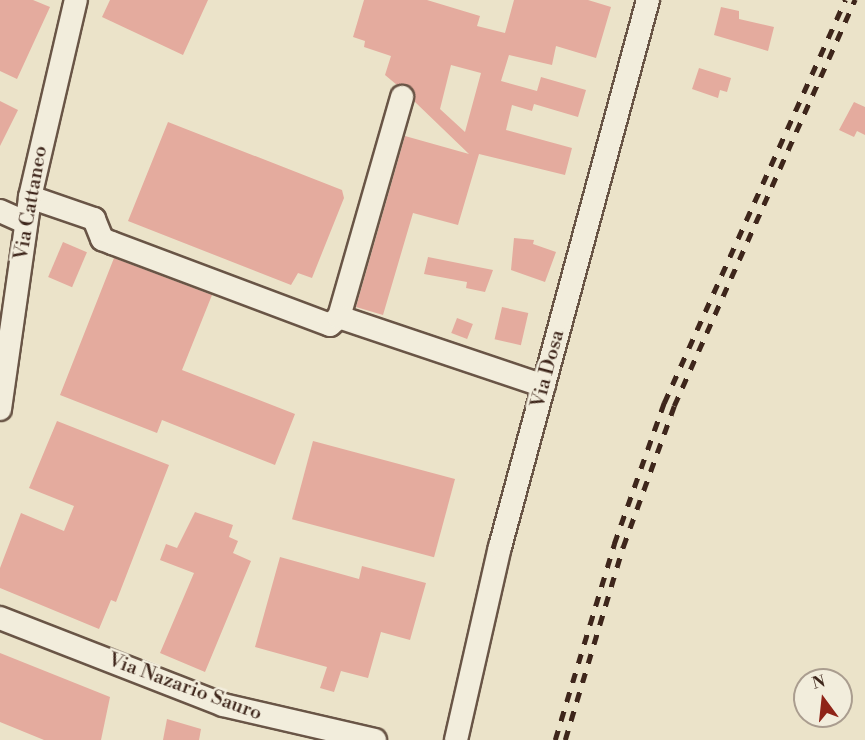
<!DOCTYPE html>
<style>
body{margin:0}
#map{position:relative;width:865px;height:740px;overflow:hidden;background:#ebe3c9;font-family:"Libre Bodoni",serif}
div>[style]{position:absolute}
.building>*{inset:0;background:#e4ab9e;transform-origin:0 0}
.roads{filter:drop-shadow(2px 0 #695546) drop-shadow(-2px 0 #695546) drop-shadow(0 2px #695546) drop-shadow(0 -2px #695546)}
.minor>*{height:22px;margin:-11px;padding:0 11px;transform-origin:11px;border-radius:11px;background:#f2eddc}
.rail>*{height:4.5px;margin-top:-2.25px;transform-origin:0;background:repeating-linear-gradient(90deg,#3e261b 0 10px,transparent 0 20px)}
span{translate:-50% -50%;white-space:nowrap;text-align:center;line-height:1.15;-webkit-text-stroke:5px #f2eddc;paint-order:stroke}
.street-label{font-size:20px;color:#3e261b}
.north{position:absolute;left:793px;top:668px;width:60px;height:60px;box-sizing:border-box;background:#f2eddc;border:2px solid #aa9d8f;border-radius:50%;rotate:345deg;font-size:16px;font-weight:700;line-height:24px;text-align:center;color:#3e261b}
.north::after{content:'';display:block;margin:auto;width:21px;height:27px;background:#8f2418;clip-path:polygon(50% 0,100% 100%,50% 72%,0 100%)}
</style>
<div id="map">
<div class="building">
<i style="clip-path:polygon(0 0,33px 0,50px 7px,17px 79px,0 71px)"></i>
<i style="clip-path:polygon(110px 0,208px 0,183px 55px,102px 17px)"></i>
<i style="clip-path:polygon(evenodd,364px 0,427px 0,480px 16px,477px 26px,505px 33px,514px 0,588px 0,611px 7px,596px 58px,556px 46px,552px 65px,509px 55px,501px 81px,537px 91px,541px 77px,586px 90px,578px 117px,534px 104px,532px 111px,512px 105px,506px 130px,572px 148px,565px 175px,479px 154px,458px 225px,413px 213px,383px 315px,356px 307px,405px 136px,469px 154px,415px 102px,411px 87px,397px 85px,385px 75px,391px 56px,364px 47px,365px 41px,353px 37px,364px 0,451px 65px,481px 73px,465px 132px,440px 109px,451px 65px)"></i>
<i style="clip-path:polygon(721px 7px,739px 11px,739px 19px,774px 27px,768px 51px,714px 35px)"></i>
<i style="clip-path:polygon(699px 68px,731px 78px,727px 92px,720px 90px,718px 98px,692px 89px)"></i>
<i style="clip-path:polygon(0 101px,18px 110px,0 146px)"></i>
<i style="clip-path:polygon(854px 102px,865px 107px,865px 135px,857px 131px,854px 137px,839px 130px)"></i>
<i style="clip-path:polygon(168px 122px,342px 190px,344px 198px,312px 278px,298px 273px,291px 285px,128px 221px)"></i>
<i style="clip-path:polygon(514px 238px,534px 240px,533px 244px,556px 252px,545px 282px,511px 270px)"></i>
<i style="left:63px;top:242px;width:26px;height:38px;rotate:23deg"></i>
<i style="clip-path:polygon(428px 257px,493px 270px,485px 292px,466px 288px,467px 282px,424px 274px)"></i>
<i style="clip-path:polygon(114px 258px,212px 295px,182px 370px,295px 414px,275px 465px,162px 420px,157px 433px,60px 395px)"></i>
<i style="left:502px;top:307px;width:27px;height:33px;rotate:13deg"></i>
<i style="left:457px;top:318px;width:17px;height:16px;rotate:21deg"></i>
<i style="clip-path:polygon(57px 421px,169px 465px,116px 602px,111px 600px,99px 629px,0 588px,0 568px,21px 513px,64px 531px,74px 506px,29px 488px)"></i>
<i style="left:313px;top:441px;width:147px;height:81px;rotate:15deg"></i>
<i style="clip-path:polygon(195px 512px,233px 525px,229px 537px,238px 541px,233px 553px,251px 561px,205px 672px,160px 653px,194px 573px,160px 560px,166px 544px,177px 548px)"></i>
<i style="clip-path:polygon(280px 557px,359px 579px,362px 566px,426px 583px,410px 640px,381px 632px,368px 678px,341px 671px,334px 692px,320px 688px,327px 667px,255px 647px)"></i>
<i style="clip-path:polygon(0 653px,110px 697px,101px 740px,44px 740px,0 722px)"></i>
<i style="clip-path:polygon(167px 719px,201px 729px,199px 740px,163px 740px)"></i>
</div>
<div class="roads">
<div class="minor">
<i style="left:30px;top:197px;width:68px;rotate:19deg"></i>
<i style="left:94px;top:219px;width:22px;rotate:68deg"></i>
<i style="left:102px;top:239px;width:11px;rotate:22deg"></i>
<i style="left:112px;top:243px;width:233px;rotate:20.6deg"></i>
<i style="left:330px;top:325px;width:12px;rotate:-42deg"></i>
<i style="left:339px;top:317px;width:229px;rotate:-74deg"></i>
<i style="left:0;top:211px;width:27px;rotate:24deg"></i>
<i style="left:339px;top:317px;width:216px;rotate:18.6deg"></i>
<i style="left:0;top:409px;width:214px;rotate:-81.9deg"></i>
<i style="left:30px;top:197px;width:202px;rotate:-76.9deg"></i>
<i style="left:0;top:618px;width:239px;rotate:21.3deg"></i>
<i style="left:223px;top:705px;width:156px;rotate:13deg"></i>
<i style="left:456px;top:740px;width:198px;rotate:-77.2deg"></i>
<i style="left:500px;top:547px;width:567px;rotate:-74.86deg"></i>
</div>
</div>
<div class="rail">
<i style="left:555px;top:740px;width:205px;rotate:-73.2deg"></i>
<i style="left:614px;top:544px;width:150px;rotate:-70.5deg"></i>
<i style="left:664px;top:403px;width:442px;rotate:-65.8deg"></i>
<i style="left:565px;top:740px;width:202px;rotate:-73.3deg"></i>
<i style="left:623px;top:547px;width:150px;rotate:-70.1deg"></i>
<i style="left:674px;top:406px;width:445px;rotate:-66deg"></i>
</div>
<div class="street-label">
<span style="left:31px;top:203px;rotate:-80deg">Via Cattaneo</span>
<span style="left:548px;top:369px;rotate:-75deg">Via Dosa</span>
<span style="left:185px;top:687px;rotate:20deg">Via Nazario Sauro</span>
</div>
<div class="north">N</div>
</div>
